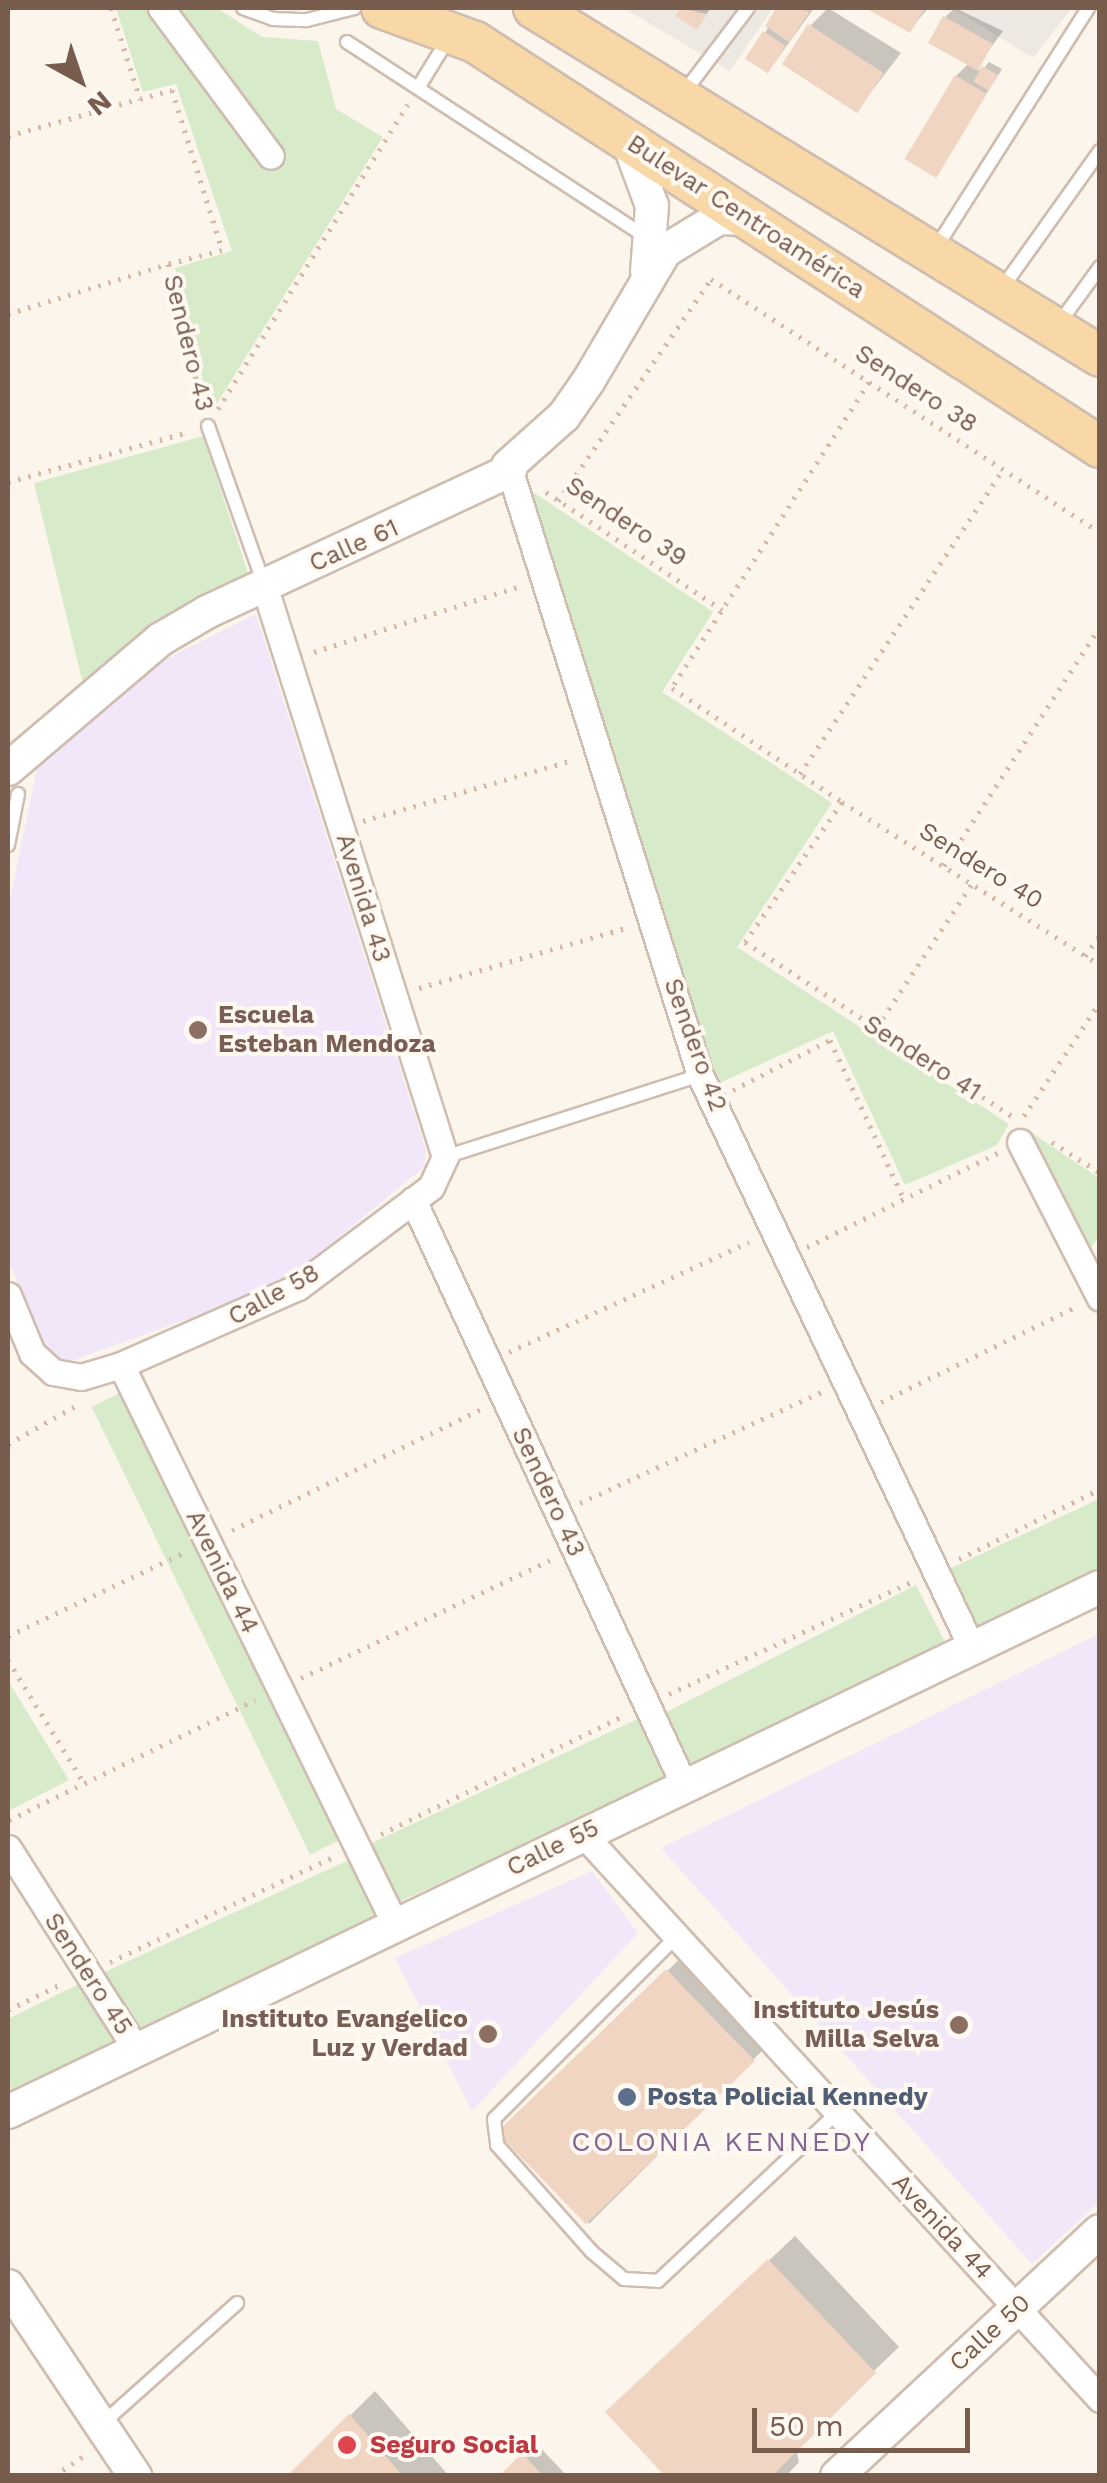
<!DOCTYPE html>
<meta charset="utf-8">
<style>
body{margin:0}
#map{position:relative;width:1107px;height:2483px;overflow:hidden;background:#fcf5eb;font-family:"Work Sans",sans-serif}
div>[style]{position:absolute}
.industrial>*{inset:0;background:#eee8e3}
.education>*{inset:0;background:#f2e7f9}
.green>*{inset:0;background:#d7eac9;transform-origin:0 0}
.shadow>*{inset:0;background:#0003}
.building>*{inset:0;background:#f1d5c3;transform-origin:0 0}
.path>*{height:5px;margin-top:-2.5px;transform-origin:0;background:repeating-linear-gradient(90deg,#d7b8a5 0 2.5px,transparent 0 10.5px)}
.roads{filter:drop-shadow(2px 0 #cfbdb0) drop-shadow(-2px 0 #cfbdb0) drop-shadow(0 2px #cfbdb0) drop-shadow(0 -2px #cfbdb0)}
.service>*{height:12px;margin:-6px;padding:0 6px;transform-origin:6px;border-radius:6px;background:#fff}
.minor>*{height:25px;margin:-12.5px;padding:0 12.5px;transform-origin:12.5px;border-radius:12.5px;background:#fff}
.tertiary>*{height:32px;margin:-16px;padding:0 16px;transform-origin:16px;border-radius:16px;background:#fff}
.primary>*{height:40px;margin:-20px;padding:0 20px;transform-origin:20px;border-radius:20px;background:#f8d8a6}
.dots>*{width:28px;height:28px;translate:-50% -50%;box-sizing:border-box;border:5px solid #fff9f2;border-radius:50%}
span{translate:-50% -50%;white-space:nowrap;text-align:center;line-height:1.15;-webkit-text-stroke:8px #fff9f2;paint-order:stroke}
.street-label{font-size:25px;color:#785c4e}
.education-label{font-size:25px;color:#785e54;font-weight:700}
.left{translate:0 -50%;text-align:left}
.right{translate:-100% -50%;text-align:right}
.service-label{font-size:25px;color:#4e5e75;font-weight:700}
.health-label{font-size:25px;color:#be3a42;font-weight:700}
.neighbourhood-label{font-size:28px;color:#836693;letter-spacing:2.5px}
.frame{position:absolute;inset:0;border:10px solid #785c4e;pointer-events:none}
.north{position:absolute;left:30px;top:30px;width:100px;height:100px;-webkit-text-stroke:8px #fff9f2;paint-order:stroke;rotate:140deg;font-size:28px;font-weight:700;line-height:40px;text-align:center;color:#785c4e}
.north::after{content:'';display:block;margin:auto;width:35px;height:45px;background:#785c4e;clip-path:polygon(50% 0,100% 100%,50% 72%,0 100%)}
.scale{position:absolute;left:752px;top:2408px;width:218px;height:45px;box-sizing:border-box;border:5px solid #785c4e;border-top:0;padding-left:12px;font-size:30px;line-height:35px;white-space:nowrap;color:#785c4e;-webkit-text-stroke:8px #fff9f2;paint-order:stroke}
</style>
<div id="map">
<div class="industrial">
<i style="clip-path:polygon(623px 8px,773px 8px,730px 71px)"></i>
<i style="clip-path:polygon(952px 8px,1072px 8px,1033px 58px)"></i>
</div>
<div class="education">
<i style="clip-path:polygon(256px 614px,426px 1150px,424px 1167px,281px 1285px,66px 1363px,44px 1346px,8px 1260px,8px 909px,37px 768px,138px 673px)"></i>
<i style="clip-path:polygon(1099px 1634px,1099px 2202px,1032px 2264px,661px 1848px)"></i>
<i style="clip-path:polygon(592px 1871px,638px 1933px,472px 2111px,395px 1958px)"></i>
</div>
<div class="green">
<i style="clip-path:polygon(116px 8px,217px 8px,262px 37px,318px 41px,336px 109px,383px 137px,211px 413px,175px 268px,232px 251px,176px 84px,143px 92px)"></i>
<i style="clip-path:polygon(203px 436px,249px 576px,149px 631px,83px 684px,34px 483px)"></i>
<i style="clip-path:polygon(524px 486px,713px 612px,662px 692px,832px 803px,737px 947px,1009px 1124px,997px 1145px,905px 1185px,833px 1031px,698px 1093px)"></i>
<i style="clip-path:polygon(1023px 1127px,1099px 1178px,1099px 1236px,1083px 1260px,1009px 1144px)"></i>
<i style="left:124px;top:1391px;width:498px;height:36px;rotate:64deg"></i>
<i style="clip-path:polygon(1099px 1499px,1099px 1580px,965px 1640px,934px 1576px)"></i>
<i style="left:916px;top:1585px;width:69px;height:289px;rotate:63deg"></i>
<i style="clip-path:polygon(8px 1681px,69px 1780px,8px 1811px)"></i>
<i style="left:642px;top:1717px;width:65px;height:298px;rotate:65deg"></i>
<i style="clip-path:polygon(351px 1859px,382px 1920px,141px 2039px,96px 1976px)"></i>
<i style="clip-path:polygon(83px 1982px,125px 2046px,8px 2103px,8px 2019px)"></i>
</div>
<div class="shadow">
<i style="clip-path:polygon(683px 8px,711px 8px,697px 27px,678px 16px)"></i>
<i style="clip-path:polygon(779px 8px,814px 8px,773px 65px,765px 33px)"></i>
<i style="clip-path:polygon(828px 8px,901px 53px,857px 110px,810px 26px)"></i>
<i style="clip-path:polygon(870px 8px,928px 8px,910px 30px)"></i>
<i style="clip-path:polygon(955px 8px,1003px 31px,976px 68px,982px 71px,989px 62px,1002px 69px,935px 175px,956px 76px,969px 63px,945px 17px)"></i>
<i style="clip-path:polygon(693px 1946px,778px 2035px,589px 2224px,525px 2108px)"></i>
<i style="clip-path:polygon(795px 2236px,899px 2347px,795px 2446px,799px 2462px,786px 2476px,668px 2476px,633px 2388px)"></i>
<i style="clip-path:polygon(375px 2391px,449px 2476px,290px 2476px,292px 2473px)"></i>
<i style="clip-path:polygon(536px 2443px,567px 2476px,501px 2476px)"></i>
</div>
<div class="building">
<i style="clip-path:polygon(680px 8px,707px 14px,697px 30px,675px 16px)"></i>
<i style="clip-path:polygon(776px 8px,810px 11px,789px 42px,765px 26px)"></i>
<i style="clip-path:polygon(865px 8px,925px 8px,910px 33px)"></i>
<i style="left:943px;top:16px;width:57px;height:31px;rotate:29deg"></i>
<i style="left:808px;top:24px;width:90px;height:48px;rotate:33deg"></i>
<i style="left:763px;top:31px;width:27px;height:33px;rotate:33deg"></i>
<i style="left:982px;top:66px;width:18px;height:18px;rotate:29deg"></i>
<i style="left:955px;top:75px;width:37px;height:98px;rotate:31deg"></i>
<i style="left:666px;top:1969px;width:128px;height:235px;rotate:46deg"></i>
<i style="clip-path:polygon(768px 2259px,876px 2373px,772px 2476px,665px 2476px,605px 2412px)"></i>
<i style="clip-path:polygon(349px 2414px,403px 2476px,287px 2476px)"></i>
<i style="clip-path:polygon(522px 2453px,543px 2476px,499px 2476px)"></i>
</div>
<div class="path">
<i style="left:111px;top:8px;width:96px;rotate:72.3deg"></i>
<i style="left:140px;top:99px;width:33px;rotate:-16deg"></i>
<i style="left:172px;top:90px;width:168px;rotate:72.6deg"></i>
<i style="left:222px;top:250px;width:56px;rotate:165.5deg"></i>
<i style="left:168px;top:264px;width:149px;rotate:76.4deg"></i>
<i style="left:8px;top:136px;width:136px;rotate:-15.8deg"></i>
<i style="left:8px;top:314px;width:168px;rotate:-17.4deg"></i>
<i style="left:869px;top:382px;width:364px;rotate:122.8deg"></i>
<i style="left:672px;top:688px;width:205px;rotate:33.8deg"></i>
<i style="left:842px;top:802px;width:170px;rotate:124.7deg"></i>
<i style="left:745px;top:942px;width:320px;rotate:33.1deg"></i>
<i style="left:218px;top:409px;width:359px;rotate:-58.1deg"></i>
<i style="left:8px;top:482px;width:187px;rotate:-15.5deg"></i>
<i style="left:546px;top:492px;width:212px;rotate:33.8deg"></i>
<i style="left:558px;top:501px;width:270px;rotate:-55.4deg"></i>
<i style="left:711px;top:279px;width:465px;rotate:33.1deg"></i>
<i style="left:314px;top:652px;width:214px;rotate:-17.7deg"></i>
<i style="left:800px;top:774px;width:366px;rotate:-56.3deg"></i>
<i style="left:842px;top:802px;width:305px;rotate:32.3deg"></i>
<i style="left:363px;top:821px;width:219px;rotate:-16.2deg"></i>
<i style="left:944px;top:866px;width:285px;rotate:-56.9deg"></i>
<i style="left:1085px;top:956px;width:26px;rotate:-54deg"></i>
<i style="left:419px;top:988px;width:215px;rotate:-16.2deg"></i>
<i style="left:877px;top:1027px;width:172px;rotate:-56.4deg"></i>
<i style="left:733px;top:1090px;width:109px;rotate:-27.3deg"></i>
<i style="left:830px;top:1040px;width:171px;rotate:65.1deg"></i>
<i style="left:1024px;top:1116px;width:137px;rotate:-56.3deg"></i>
<i style="left:1052px;top:1142px;width:57px;rotate:32.9deg"></i>
<i style="left:807px;top:1247px;width:214px;rotate:-26.3deg"></i>
<i style="left:509px;top:1352px;width:264px;rotate:-24.6deg"></i>
<i style="left:881px;top:1402px;width:219px;rotate:-26deg"></i>
<i style="left:8px;top:1444px;width:81px;rotate:-29.4deg"></i>
<i style="left:580px;top:1503px;width:268px;rotate:-24.7deg"></i>
<i style="left:232px;top:1530px;width:279px;rotate:-25.9deg"></i>
<i style="left:959px;top:1559px;width:157px;rotate:-26.4deg"></i>
<i style="left:8px;top:1636px;width:197px;rotate:-25.3deg"></i>
<i style="left:8px;top:1660px;width:145px;rotate:58.3deg"></i>
<i style="left:301px;top:1678px;width:279px;rotate:-25.3deg"></i>
<i style="left:669px;top:1694px;width:269px;rotate:-24.8deg"></i>
<i style="left:9px;top:1820px;width:274px;rotate:-26deg"></i>
<i style="left:381px;top:1834px;width:269px;rotate:-26deg"></i>
<i style="left:110px;top:1962px;width:249px;rotate:-25.2deg"></i>
<i style="left:8px;top:2010px;width:61px;rotate:-26.1deg"></i>
<i style="left:54px;top:2476px;width:40px;rotate:-34deg"></i>
</div>
<div class="roads">
<div class="service">
<i style="left:243px;top:8px;width:32px;rotate:20deg"></i>
<i style="left:273px;top:19px;width:34px;rotate:2deg"></i>
<i style="left:307px;top:20px;width:49px;rotate:-14.3deg"></i>
<i style="left:347px;top:42px;width:357px;rotate:33.1deg"></i>
<i style="left:418px;top:88px;width:57px;rotate:-58.5deg"></i>
<i style="left:682px;top:95px;width:109px;rotate:-52.8deg"></i>
<i style="left:934px;top:251px;width:288px;rotate:-57.6deg"></i>
<i style="left:1000px;top:291px;width:172px;rotate:-54.5deg"></i>
<i style="left:1060px;top:322px;width:68px;rotate:-54deg"></i>
<i style="left:208px;top:426px;width:168px;rotate:70.5deg"></i>
<i style="left:8px;top:845px;width:52px;rotate:-78.9deg"></i>
<i style="left:445px;top:1157px;width:268px;rotate:-17.8deg"></i>
<i style="left:676px;top:1937px;width:257px;rotate:135deg"></i>
<i style="left:494px;top:2119px;width:26px;rotate:83deg"></i>
<i style="left:497px;top:2145px;width:143px;rotate:48.4deg"></i>
<i style="left:592px;top:2252px;width:42px;rotate:40.2deg"></i>
<i style="left:624px;top:2279px;width:34px;rotate:3deg"></i>
<i style="left:658px;top:2281px;width:245px;rotate:-43.2deg"></i>
<i style="left:103px;top:2423px;width:180px;rotate:-41.8deg"></i>
</div>
<div class="minor">
<i style="left:161px;top:8px;width:184px;rotate:53.4deg"></i>
<i style="left:510px;top:471px;width:633px;rotate:72.54deg"></i>
<i style="left:700px;top:1075px;width:634px;rotate:64.61deg"></i>
<i style="left:1020px;top:1142px;width:175px;rotate:62.9deg"></i>
<i style="left:413px;top:1200px;width:642px;rotate:65.15deg"></i>
<i style="left:8px;top:1295px;width:63px;rotate:67.5deg"></i>
<i style="left:32px;top:1353px;width:28px;rotate:42deg"></i>
<i style="left:53px;top:1372px;width:28px;rotate:10deg"></i>
<i style="left:81px;top:1377px;width:42px;rotate:-16.7deg"></i>
<i style="left:121px;top:1365px;width:623px;rotate:63.89deg"></i>
<i style="left:121px;top:1365px;width:193px;rotate:-23.8deg"></i>
<i style="left:298px;top:1287px;width:166px;rotate:-36.9deg"></i>
<i style="left:431px;top:1187px;width:33px;rotate:-65deg"></i>
<i style="left:445px;top:1157px;width:600px;rotate:-107.56deg"></i>
<i style="left:583px;top:1834px;width:766px;rotate:47.54deg"></i>
<i style="left:8px;top:1848px;width:238px;rotate:57.5deg"></i>
</div>
<div class="tertiary">
<i style="left:628px;top:141px;width:69px;rotate:69.7deg"></i>
<i style="left:652px;top:206px;width:66px;rotate:94.3deg"></i>
<i style="left:8px;top:769px;width:201px;rotate:-40.4deg"></i>
<i style="left:161px;top:639px;width:53px;rotate:-30.4deg"></i>
<i style="left:207px;top:612px;width:334px;rotate:-25deg"></i>
<i style="left:510px;top:471px;width:5px;rotate:-112deg"></i>
<i style="left:508px;top:466px;width:75px;rotate:-41.8deg"></i>
<i style="left:564px;top:416px;width:44px;rotate:-55.2deg"></i>
<i style="left:589px;top:380px;width:150px;rotate:-59.5deg"></i>
<i style="left:665px;top:251px;width:63px;rotate:-31.4deg"></i>
<i style="left:719px;top:218px;width:29px;rotate:2deg"></i>
<i style="left:8px;top:2112px;width:1212px;rotate:-25.68deg"></i>
<i style="left:8px;top:2286px;width:229px;rotate:56.2deg"></i>
<i style="left:837px;top:2476px;width:359px;rotate:-43deg"></i>
</div>
<div class="primary">
<i style="left:382px;top:8px;width:99px;rotate:20.1deg"></i>
<i style="left:475px;top:42px;width:745px;rotate:32.94deg"></i>
<i style="left:534px;top:8px;width:664px;rotate:31.58deg"></i>
</div>
</div>
<div class="dots">
<i style="left:198px;top:1030px;background:#8d6e63"></i>
<i style="left:959px;top:2025px;background:#8d6e63"></i>
<i style="left:488px;top:2034px;background:#8d6e63"></i>
<i style="left:627px;top:2097px;background:#5c6f8a"></i>
<i style="left:347px;top:2445px;background:#e0444e"></i>
</div>
<div class="street-label">
<span style="left:746px;top:217px;rotate:33deg">Bulevar Centroamérica</span>
<span style="left:188px;top:343px;rotate:76deg">Sendero 43</span>
<span style="left:916px;top:389px;rotate:33deg">Sendero 38</span>
<span style="left:626px;top:522px;rotate:34deg">Sendero 39</span>
<span style="left:354px;top:546px;rotate:-24deg">Calle 61</span>
<span style="left:981px;top:866px;rotate:32deg">Sendero 40</span>
<span style="left:363px;top:898px;rotate:73deg">Avenida 43</span>
<span style="left:695px;top:1045px;rotate:70deg">Sendero 42</span>
<span style="left:922px;top:1058px;rotate:33deg">Sendero 41</span>
<span style="left:274px;top:1295px;rotate:-29deg">Calle 58</span>
<span style="left:548px;top:1492px;rotate:65deg">Sendero 43</span>
<span style="left:222px;top:1572px;rotate:64deg">Avenida 44</span>
<span style="left:553px;top:1848px;rotate:-26deg">Calle 55</span>
<span style="left:88px;top:1974px;rotate:57deg">Sendero 45</span>
<span style="left:942px;top:2227px;rotate:47deg">Avenida 44</span>
<span style="left:990px;top:2333px;rotate:-43deg">Calle 50</span>
</div>
<div class="education-label">
<span class="left" style="left:218px;top:1030px">Escuela<br>Esteban Mendoza</span>
<span class="right" style="left:939px;top:2025px">Instituto Jesús<br>Milla Selva</span>
<span class="right" style="left:468px;top:2034px">Instituto Evangelico<br>Luz y Verdad</span>
</div>
<div class="service-label">
<span class="left" style="left:647px;top:2097px">Posta Policial Kennedy</span>
</div>
<div class="health-label">
<span class="left" style="left:370px;top:2445px">Seguro Social</span>
</div>
<div class="neighbourhood-label">
<span style="left:722px;top:2142px">COLONIA KENNEDY</span>
</div>
<div class="frame"></div>
<div class="north">N</div>
<div class="scale">50 m</div>
</div>
